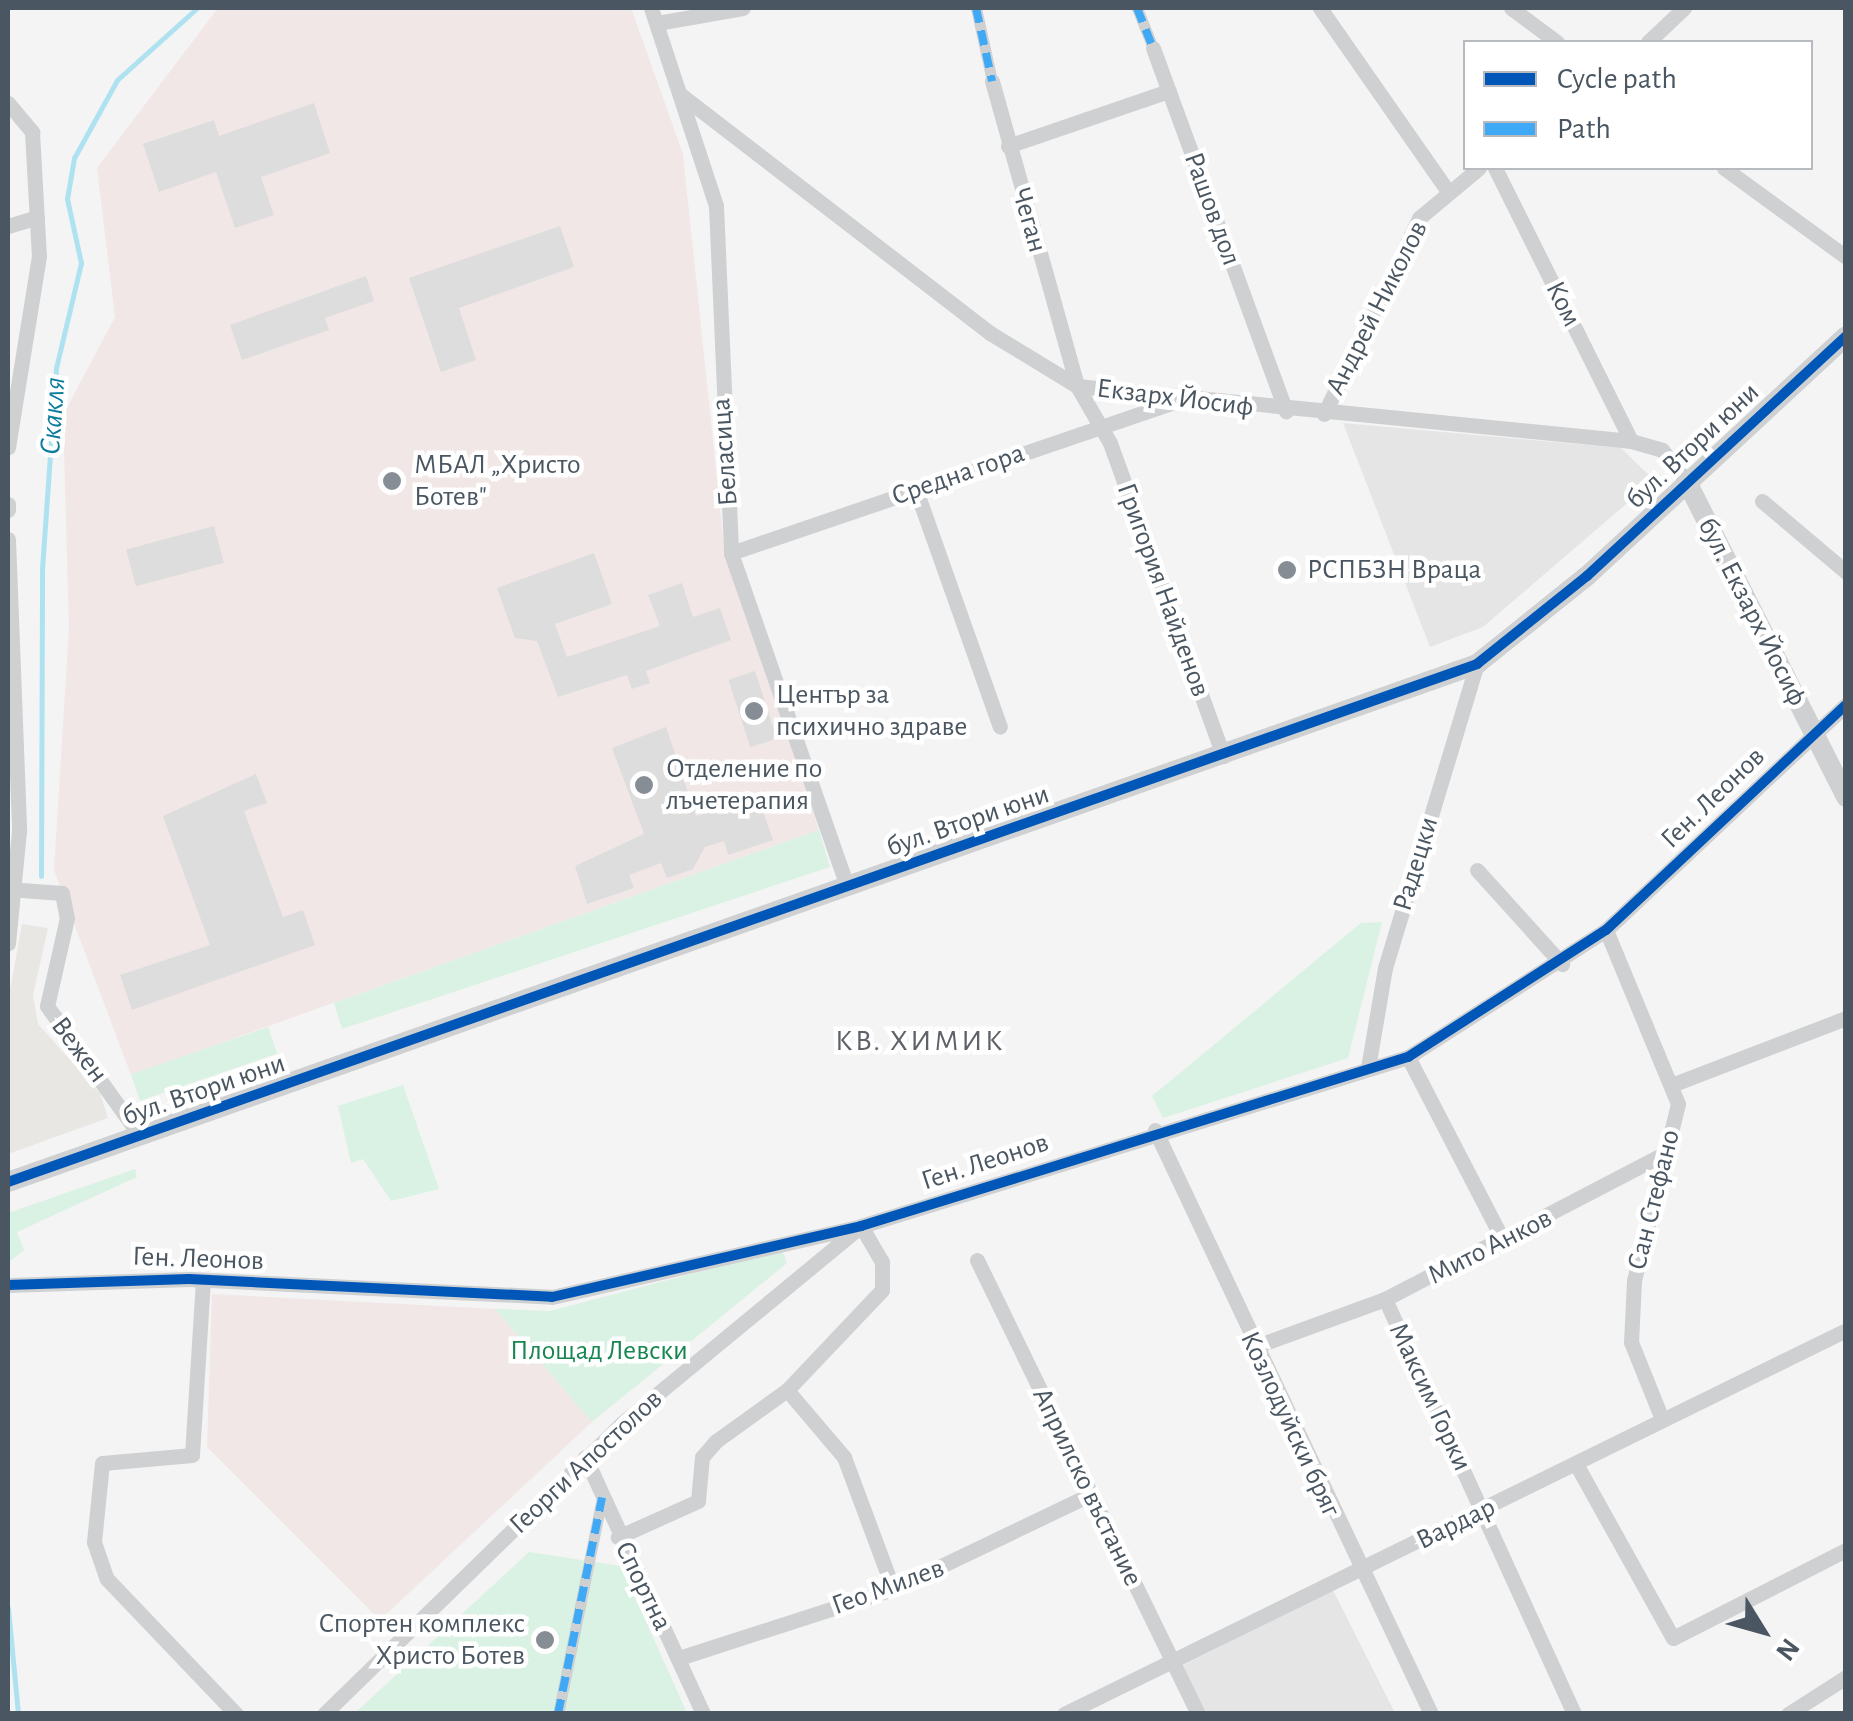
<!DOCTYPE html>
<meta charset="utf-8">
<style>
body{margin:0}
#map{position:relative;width:1853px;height:1721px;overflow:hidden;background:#f4f4f4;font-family:"Alegreya Sans",sans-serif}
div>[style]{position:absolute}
.commercial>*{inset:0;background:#e8e7e3}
.education>*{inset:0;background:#e6e5e6}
.medical>*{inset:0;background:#f1e7e6}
.green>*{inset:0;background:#d9f2e3;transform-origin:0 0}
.stream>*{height:5px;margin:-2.5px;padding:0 2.5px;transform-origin:2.5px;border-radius:2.5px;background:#aee2f0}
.building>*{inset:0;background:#ddddde;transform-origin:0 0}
.pedestrian>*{height:11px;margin:-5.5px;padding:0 5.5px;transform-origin:5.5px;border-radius:5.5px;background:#ced0d2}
.minor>*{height:15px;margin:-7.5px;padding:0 7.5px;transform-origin:7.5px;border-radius:7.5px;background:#ced0d2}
.tertiary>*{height:20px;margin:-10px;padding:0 10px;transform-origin:10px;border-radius:10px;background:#ced0d2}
.quiet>*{height:8px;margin-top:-4px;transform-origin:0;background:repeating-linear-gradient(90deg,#3fa9f5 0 15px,transparent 0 23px)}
.cycleway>*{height:10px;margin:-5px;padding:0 5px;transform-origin:5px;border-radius:5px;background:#0057b8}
.dots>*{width:28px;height:28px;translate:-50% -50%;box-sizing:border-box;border:5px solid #fff;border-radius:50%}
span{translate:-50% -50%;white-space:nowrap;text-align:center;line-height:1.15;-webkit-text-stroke:9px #fff;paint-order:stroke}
.street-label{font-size:28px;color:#4a5661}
.poi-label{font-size:28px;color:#4a5661}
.left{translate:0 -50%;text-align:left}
.right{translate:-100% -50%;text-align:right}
.park-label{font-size:28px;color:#17864f}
.water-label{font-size:30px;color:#0c7c9b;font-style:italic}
.neighbourhood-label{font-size:30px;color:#5f6368;letter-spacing:2.5px}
.frame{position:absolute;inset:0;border:10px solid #4a5661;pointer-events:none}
.legend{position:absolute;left:1463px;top:40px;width:350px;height:130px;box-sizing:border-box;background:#fff;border:2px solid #b7bbc0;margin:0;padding:12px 18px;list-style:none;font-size:30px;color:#4a5661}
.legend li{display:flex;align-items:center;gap:20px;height:50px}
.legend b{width:50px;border:2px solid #b7bbc0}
.north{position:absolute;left:1713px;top:1581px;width:100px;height:100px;-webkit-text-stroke:8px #fff;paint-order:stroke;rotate:127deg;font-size:28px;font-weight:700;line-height:40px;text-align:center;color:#4a5661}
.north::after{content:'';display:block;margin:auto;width:35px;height:45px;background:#4a5661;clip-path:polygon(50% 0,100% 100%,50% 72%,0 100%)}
</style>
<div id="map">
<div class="commercial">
<i style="clip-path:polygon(22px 924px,48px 928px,33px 995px,38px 1024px,100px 1093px,108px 1118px,8px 1154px,8px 1001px)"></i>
</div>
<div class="education">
<i style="clip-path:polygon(1343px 423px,1621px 448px,1654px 480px,1483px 627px,1430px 647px)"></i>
<i style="clip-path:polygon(1333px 1590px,1395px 1713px,1206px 1713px,1182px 1666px)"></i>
</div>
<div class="medical">
<i style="clip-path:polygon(218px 8px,631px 8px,683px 154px,724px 546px,819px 830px,131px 1075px,54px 870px,69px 628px,63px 415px,115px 317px,97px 168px)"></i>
<i style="clip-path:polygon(212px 1294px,495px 1309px,592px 1422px,380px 1620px,207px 1447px)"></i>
</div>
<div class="green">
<i style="clip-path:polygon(819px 830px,830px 867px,342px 1029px,334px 1003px)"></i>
<i style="clip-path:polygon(1382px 922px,1348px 1058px,1163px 1118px,1152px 1096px,1361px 923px)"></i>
<i style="left:268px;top:1027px;width:28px;height:145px;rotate:71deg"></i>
<i style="clip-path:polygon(403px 1085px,439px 1189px,391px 1201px,363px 1159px,351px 1163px,338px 1106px)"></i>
<i style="clip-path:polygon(135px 1169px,137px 1177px,17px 1232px,24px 1250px,8px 1263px,8px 1213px)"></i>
<i style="clip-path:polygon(782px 1250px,787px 1263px,592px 1422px,495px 1309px,550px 1311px)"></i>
<i style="clip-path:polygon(529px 1552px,621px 1566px,687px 1713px,354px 1714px)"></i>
</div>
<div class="stream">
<i style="left:41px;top:876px;width:307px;rotate:-89.8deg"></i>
<i style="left:42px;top:569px;width:201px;rotate:-86deg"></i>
<i style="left:56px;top:368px;width:108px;rotate:-76.6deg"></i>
<i style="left:81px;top:263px;width:66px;rotate:-102.3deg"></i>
<i style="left:67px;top:199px;width:42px;rotate:-80.3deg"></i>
<i style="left:74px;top:158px;width:89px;rotate:-61.1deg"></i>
<i style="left:117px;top:80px;width:108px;rotate:-42deg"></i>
<i style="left:8px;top:1608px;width:106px;rotate:84.6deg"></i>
</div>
<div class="building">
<i style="clip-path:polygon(314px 103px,330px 153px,261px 177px,274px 215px,235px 228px,216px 172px,159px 192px,143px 144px,214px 120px,219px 136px)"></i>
<i style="clip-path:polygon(560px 226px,574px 267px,459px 308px,476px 360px,441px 372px,409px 278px)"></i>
<i style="clip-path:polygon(366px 276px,374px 301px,325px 318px,329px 330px,242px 360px,230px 325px)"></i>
<i style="left:214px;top:526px;width:38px;height:91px;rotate:75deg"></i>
<i style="clip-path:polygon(594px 553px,612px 604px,555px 624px,567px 657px,660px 626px,648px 595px,682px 583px,693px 617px,720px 608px,731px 640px,646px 671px,650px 683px,632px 689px,627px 675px,558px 697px,537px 641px,515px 638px,497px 588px)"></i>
<i style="left:755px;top:671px;width:71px;height:28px;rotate:72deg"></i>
<i style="clip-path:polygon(666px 727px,696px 816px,745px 800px,748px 810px,761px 805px,773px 840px,728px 855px,724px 841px,705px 847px,693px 869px,667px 878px,661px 863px,629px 875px,634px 888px,587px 904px,575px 866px,644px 834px,612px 748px)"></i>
<i style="clip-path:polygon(256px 774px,267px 803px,244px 811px,283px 917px,303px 910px,315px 945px,132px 1010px,120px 975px,210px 945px,163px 816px)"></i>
</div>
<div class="pedestrian">
<i style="left:976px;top:8px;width:75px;rotate:77.6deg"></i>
<i style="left:1137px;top:8px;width:43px;rotate:68.2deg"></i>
<i style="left:558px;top:1714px;width:221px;rotate:-78.5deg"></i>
</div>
<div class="minor">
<i style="left:651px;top:8px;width:208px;rotate:71.8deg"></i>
<i style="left:716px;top:206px;width:347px;rotate:87.5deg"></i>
<i style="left:731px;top:553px;width:354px;rotate:70.8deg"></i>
<i style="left:1320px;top:8px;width:218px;rotate:55.1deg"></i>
<i style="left:1511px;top:8px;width:57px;rotate:36.5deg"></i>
<i style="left:657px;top:23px;width:87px;rotate:-9.9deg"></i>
<i style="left:1648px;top:42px;width:50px;rotate:-43.4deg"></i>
<i style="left:1153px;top:48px;width:387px;rotate:69.9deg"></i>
<i style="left:992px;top:81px;width:317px;rotate:74.4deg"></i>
<i style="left:1077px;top:386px;width:66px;rotate:59.9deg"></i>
<i style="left:1110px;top:443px;width:333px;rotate:70.1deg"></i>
<i style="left:681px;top:95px;width:390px;rotate:37.6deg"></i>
<i style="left:990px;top:333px;width:102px;rotate:31.3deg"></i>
<i style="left:1077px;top:386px;width:557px;rotate:5.67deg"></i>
<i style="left:1631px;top:441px;width:32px;rotate:16deg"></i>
<i style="left:1662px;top:450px;width:38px;rotate:51deg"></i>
<i style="left:8px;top:103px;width:38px;rotate:50deg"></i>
<i style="left:32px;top:132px;width:124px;rotate:86.8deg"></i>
<i style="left:39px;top:256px;width:194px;rotate:99.2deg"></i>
<i style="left:1008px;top:146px;width:170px;rotate:-18.9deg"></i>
<i style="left:1495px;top:168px;width:305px;rotate:63.5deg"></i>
<i style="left:1724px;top:168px;width:151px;rotate:36.1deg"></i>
<i style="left:8px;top:226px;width:30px;rotate:-17deg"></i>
<i style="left:1324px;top:414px;width:218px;rotate:-64.1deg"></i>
<i style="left:1419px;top:218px;width:78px;rotate:-39.8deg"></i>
<i style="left:916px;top:490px;width:251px;rotate:70.5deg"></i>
<i style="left:1762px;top:501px;width:110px;rotate:40.2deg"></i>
<i style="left:8px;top:504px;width:6px;rotate:90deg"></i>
<i style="left:8px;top:539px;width:292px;rotate:87.8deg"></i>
<i style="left:19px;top:831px;width:113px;rotate:95.6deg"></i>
<i style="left:731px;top:553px;width:471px;rotate:-18.8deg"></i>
<i style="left:1477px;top:870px;width:127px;rotate:47.9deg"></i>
<i style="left:8px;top:889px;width:54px;rotate:4.2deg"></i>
<i style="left:62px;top:893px;width:25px;rotate:79deg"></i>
<i style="left:67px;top:918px;width:90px;rotate:102.8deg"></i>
<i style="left:47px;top:1006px;width:160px;rotate:54.4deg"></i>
<i style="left:1606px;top:930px;width:188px;rotate:67.5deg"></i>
<i style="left:1678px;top:1104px;width:182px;rotate:104deg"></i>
<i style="left:1634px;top:1281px;width:61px;rotate:92.8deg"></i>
<i style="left:1631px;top:1342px;width:83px;rotate:68.1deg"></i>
<i style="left:1408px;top:1057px;width:208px;rotate:62.6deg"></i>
<i style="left:1368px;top:1068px;width:101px;rotate:-80.4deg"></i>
<i style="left:1385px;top:968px;width:318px;rotate:-73.2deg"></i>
<i style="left:1674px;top:1084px;width:184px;rotate:-21deg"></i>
<i style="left:1155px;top:1130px;width:646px;rotate:64.7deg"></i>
<i style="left:977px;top:1260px;width:505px;rotate:64.04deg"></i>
<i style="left:203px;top:1280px;width:175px;rotate:93.6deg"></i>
<i style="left:192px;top:1455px;width:90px;rotate:174.9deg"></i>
<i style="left:102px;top:1463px;width:79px;rotate:95.8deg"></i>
<i style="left:94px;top:1542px;width:39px;rotate:71deg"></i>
<i style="left:107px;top:1579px;width:187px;rotate:46.3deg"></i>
<i style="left:8px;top:1285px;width:181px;rotate:-1.9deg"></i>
<i style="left:189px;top:1279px;width:363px;rotate:2.8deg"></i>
<i style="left:552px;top:1297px;width:317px;rotate:-12.9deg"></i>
<i style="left:861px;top:1226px;width:573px;rotate:-17.17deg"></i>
<i style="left:1408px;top:1057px;width:235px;rotate:-32.7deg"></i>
<i style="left:1606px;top:930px;width:329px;rotate:-43.2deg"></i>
<i style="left:1385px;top:1299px;width:456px;rotate:65.5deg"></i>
<i style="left:1254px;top:1347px;width:140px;rotate:-20.1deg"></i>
<i style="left:1385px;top:1299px;width:314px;rotate:-27.5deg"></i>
<i style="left:787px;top:1390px;width:88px;rotate:49.6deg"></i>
<i style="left:844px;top:1457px;width:141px;rotate:69.6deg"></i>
<i style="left:585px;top:1457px;width:283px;rotate:65.3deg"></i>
<i style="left:1576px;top:1464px;width:199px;rotate:60.9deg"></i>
<i style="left:1673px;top:1638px;width:194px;rotate:-27deg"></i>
<i style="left:679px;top:1658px;width:225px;rotate:-17.9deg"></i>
<i style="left:893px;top:1589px;width:217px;rotate:-25.6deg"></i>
<i style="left:324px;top:1714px;width:417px;rotate:-44.3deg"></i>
<i style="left:622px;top:1423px;width:310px;rotate:-39.5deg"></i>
<i style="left:861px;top:1226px;width:42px;rotate:59.7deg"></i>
<i style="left:882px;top:1262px;width:28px;rotate:90deg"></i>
<i style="left:882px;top:1290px;width:138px;rotate:133.5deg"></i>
<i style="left:787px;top:1390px;width:87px;rotate:144.3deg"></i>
<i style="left:716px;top:1441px;width:21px;rotate:131deg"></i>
<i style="left:702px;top:1457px;width:44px;rotate:95.2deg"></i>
<i style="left:698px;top:1501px;width:88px;rotate:155.8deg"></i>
<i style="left:1064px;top:1714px;width:871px;rotate:-26.15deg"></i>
<i style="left:1788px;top:1714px;width:69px;rotate:-32.5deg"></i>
</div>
<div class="tertiary">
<i style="left:1686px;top:480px;width:355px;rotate:63.2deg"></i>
<i style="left:8px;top:1182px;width:1558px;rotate:-19.42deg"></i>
<i style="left:1477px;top:664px;width:141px;rotate:-38.7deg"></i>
<i style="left:1587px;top:576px;width:353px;rotate:-42.8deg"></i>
</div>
<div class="quiet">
<i style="left:976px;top:8px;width:75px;rotate:77.6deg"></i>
<i style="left:1137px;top:8px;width:43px;rotate:68.2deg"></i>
<i style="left:558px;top:1714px;width:221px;rotate:-78.5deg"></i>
</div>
<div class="cycleway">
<i style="left:8px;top:1182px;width:1558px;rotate:-19.42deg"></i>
<i style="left:1477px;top:664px;width:141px;rotate:-38.7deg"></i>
<i style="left:1587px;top:576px;width:353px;rotate:-42.8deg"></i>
<i style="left:8px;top:1285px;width:181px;rotate:-1.9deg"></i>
<i style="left:189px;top:1279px;width:363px;rotate:2.8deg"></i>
<i style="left:552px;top:1297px;width:317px;rotate:-12.9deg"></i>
<i style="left:861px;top:1226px;width:573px;rotate:-17.17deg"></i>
<i style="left:1408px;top:1057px;width:235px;rotate:-32.7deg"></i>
<i style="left:1606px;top:930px;width:329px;rotate:-43.2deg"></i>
</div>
<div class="dots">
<i style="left:392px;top:481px;background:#868d94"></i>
<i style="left:1287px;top:570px;background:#868d94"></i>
<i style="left:754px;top:711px;background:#868d94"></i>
<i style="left:644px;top:785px;background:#868d94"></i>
<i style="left:545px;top:1640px;background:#868d94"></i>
</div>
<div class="street-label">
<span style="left:1212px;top:209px;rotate:70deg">Рашов дол</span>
<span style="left:1029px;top:220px;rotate:74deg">Чеган</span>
<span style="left:1563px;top:304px;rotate:64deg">Ком</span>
<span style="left:1377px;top:308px;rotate:-63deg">Андрей Николов</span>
<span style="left:1175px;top:398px;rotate:7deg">Екзарх Йосиф</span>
<span style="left:1693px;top:446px;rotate:-43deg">бул. Втори юни</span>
<span style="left:725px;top:452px;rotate:-94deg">Беласица</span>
<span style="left:958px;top:475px;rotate:-19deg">Средна гора</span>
<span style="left:1163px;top:590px;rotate:70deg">Григория Найденов</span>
<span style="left:1752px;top:612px;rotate:63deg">бул. Екзарх Йосиф</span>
<span style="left:1713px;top:798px;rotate:-44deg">Ген. Леонов</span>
<span style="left:968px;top:821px;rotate:-19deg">бул. Втори юни</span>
<span style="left:1416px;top:864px;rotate:-73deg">Радецки</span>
<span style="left:79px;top:1050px;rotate:53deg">Вежен</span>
<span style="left:204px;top:1090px;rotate:-19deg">бул. Втори юни</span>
<span style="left:985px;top:1162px;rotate:-18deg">Ген. Леонов</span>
<span style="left:1654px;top:1200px;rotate:-76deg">Сан Стефано</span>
<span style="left:1490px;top:1247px;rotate:-27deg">Мито Анков</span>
<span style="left:198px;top:1259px;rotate:2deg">Ген. Леонов</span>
<span style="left:1430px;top:1397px;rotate:65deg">Максим Горки</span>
<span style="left:1290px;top:1424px;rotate:65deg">Козлодуйски бряг</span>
<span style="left:586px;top:1462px;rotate:-43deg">Георги Апостолов</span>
<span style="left:1087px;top:1487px;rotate:64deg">Априлско въстание</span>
<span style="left:1456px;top:1524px;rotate:-26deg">Вардар</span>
<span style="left:643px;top:1586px;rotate:64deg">Спортна</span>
<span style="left:888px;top:1587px;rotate:-20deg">Гео Милев</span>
</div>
<div class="poi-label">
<span class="left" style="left:414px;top:481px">МБАЛ „Христо<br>Ботев"</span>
<span class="left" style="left:1307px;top:570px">РСПБЗН Враца</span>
<span class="left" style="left:776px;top:711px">Център за<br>психично здраве</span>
<span class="left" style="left:666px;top:785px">Отделение по<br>лъчетерапия</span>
<span class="right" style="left:525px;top:1640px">Спортен комплекс<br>Христо Ботев</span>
</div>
<div class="park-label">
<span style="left:599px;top:1351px">Площад Левски</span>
</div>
<div class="water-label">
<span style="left:53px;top:416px;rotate:-86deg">Скакля</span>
</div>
<div class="neighbourhood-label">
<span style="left:920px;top:1041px">КВ. ХИМИК</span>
</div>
<div class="frame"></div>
<ul class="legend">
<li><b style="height:12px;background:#0057b8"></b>Cycle path</li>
<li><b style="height:12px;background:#3fa9f5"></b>Path</li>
</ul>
<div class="north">N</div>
</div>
